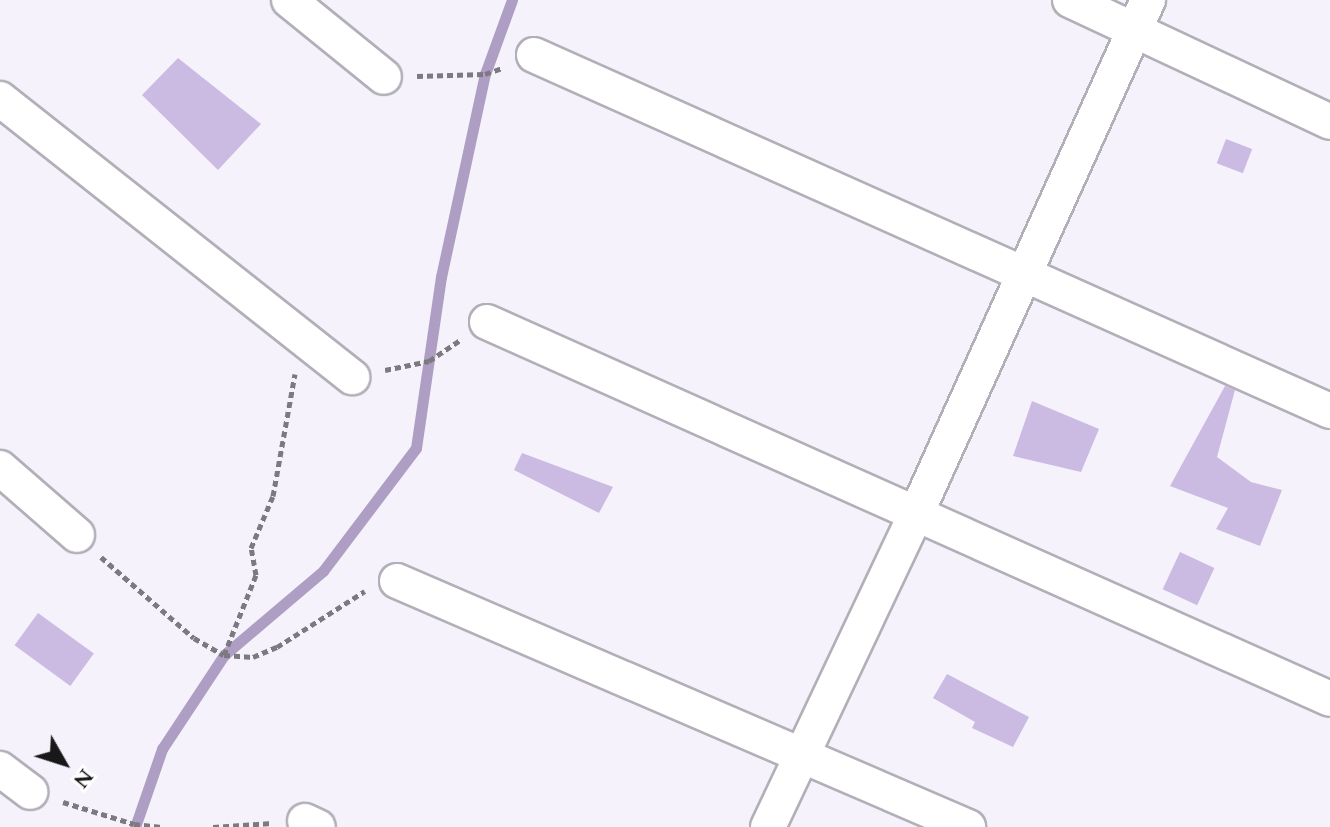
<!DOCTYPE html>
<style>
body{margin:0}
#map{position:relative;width:1330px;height:827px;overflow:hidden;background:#f6f2fc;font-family:Spectral,serif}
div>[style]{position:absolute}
.stream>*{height:11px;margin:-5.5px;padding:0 5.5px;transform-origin:5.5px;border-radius:5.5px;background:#ae9ec4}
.building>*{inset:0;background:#cbbbe2;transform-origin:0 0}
.path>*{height:5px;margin-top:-2.5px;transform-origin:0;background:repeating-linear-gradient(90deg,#7c7a80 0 6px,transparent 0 10px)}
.roads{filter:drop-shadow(2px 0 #b3afb8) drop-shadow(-2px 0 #b3afb8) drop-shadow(0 2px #b3afb8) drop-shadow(0 -2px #b3afb8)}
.minor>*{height:34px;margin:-17px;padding:0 17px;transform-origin:17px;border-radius:17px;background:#fff}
span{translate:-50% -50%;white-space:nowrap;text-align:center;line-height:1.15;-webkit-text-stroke:6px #fff;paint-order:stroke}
.north{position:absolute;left:24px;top:723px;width:80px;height:80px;-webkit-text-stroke:6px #fff;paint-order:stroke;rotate:129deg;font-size:22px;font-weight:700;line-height:32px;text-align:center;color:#18171a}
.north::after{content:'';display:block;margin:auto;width:28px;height:36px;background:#18171a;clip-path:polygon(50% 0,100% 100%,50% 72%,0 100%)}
</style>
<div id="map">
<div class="stream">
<i style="left:135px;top:827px;width:83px;rotate:-70.9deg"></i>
<i style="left:162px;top:749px;width:113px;rotate:-56.6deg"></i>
<i style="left:224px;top:655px;width:130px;rotate:-40.3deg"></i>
<i style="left:323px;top:571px;width:154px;rotate:-52.9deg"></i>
<i style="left:416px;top:448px;width:173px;rotate:-81.7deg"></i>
<i style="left:441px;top:277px;width:208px;rotate:-77.8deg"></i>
<i style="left:485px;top:74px;width:79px;rotate:-70deg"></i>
</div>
<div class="building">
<i style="clip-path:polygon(178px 58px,261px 124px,218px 170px,142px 95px)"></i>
<i style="left:1226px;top:139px;width:28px;height:26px;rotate:21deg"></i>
<i style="clip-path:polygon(1225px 386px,1235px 390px,1217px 457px,1251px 482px,1282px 490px,1260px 546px,1216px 529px,1228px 508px,1170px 486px)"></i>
<i style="clip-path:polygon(1032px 401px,1099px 429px,1081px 472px,1013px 456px)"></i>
<i style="clip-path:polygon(522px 453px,613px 487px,599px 513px,514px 470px)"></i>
<i style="left:1180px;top:552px;width:38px;height:41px;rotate:25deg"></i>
<i style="left:38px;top:613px;width:69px;height:40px;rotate:36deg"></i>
<i style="clip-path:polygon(947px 674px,1029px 717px,1013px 747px,972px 728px,975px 722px,933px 698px)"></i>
</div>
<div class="path">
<i style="left:417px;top:76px;width:68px;rotate:-1.7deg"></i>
<i style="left:485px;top:74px;width:18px;rotate:-19deg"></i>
<i style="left:385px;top:370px;width:45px;rotate:-11.6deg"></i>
<i style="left:429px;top:361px;width:37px;rotate:-34deg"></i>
<i style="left:101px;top:557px;width:123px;rotate:41.1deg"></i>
<i style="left:194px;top:638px;width:34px;rotate:30deg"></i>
<i style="left:224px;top:655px;width:29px;rotate:4deg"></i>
<i style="left:253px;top:657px;width:26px;rotate:-23deg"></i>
<i style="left:277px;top:647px;width:104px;rotate:-32.5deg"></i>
<i style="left:224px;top:655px;width:86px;rotate:-68.2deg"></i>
<i style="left:256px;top:575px;width:27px;rotate:-100deg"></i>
<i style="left:251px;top:548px;width:56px;rotate:-67.1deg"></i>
<i style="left:273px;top:496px;width:124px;rotate:-79.8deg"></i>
<i style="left:63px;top:802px;width:74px;rotate:17.2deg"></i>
<i style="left:134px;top:824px;width:28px;rotate:6deg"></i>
<i style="left:213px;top:827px;width:59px;rotate:-3.9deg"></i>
</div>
<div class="roads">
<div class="minor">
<i style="left:289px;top:0;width:122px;rotate:39deg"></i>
<i style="left:1070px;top:0;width:287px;rotate:25.1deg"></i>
<i style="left:534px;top:55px;width:872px;rotate:24.1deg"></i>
<i style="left:0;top:99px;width:449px;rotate:38.3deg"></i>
<i style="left:487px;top:322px;width:923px;rotate:24.09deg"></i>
<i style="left:0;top:468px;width:102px;rotate:41deg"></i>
<i style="left:397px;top:581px;width:622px;rotate:23.31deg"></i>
<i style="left:0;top:769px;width:38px;rotate:37deg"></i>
<i style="left:305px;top:821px;width:14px;rotate:25deg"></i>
<i style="left:768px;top:827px;width:346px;rotate:-64.7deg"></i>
<i style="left:916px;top:514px;width:564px;rotate:-65.71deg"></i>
</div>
</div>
<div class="north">N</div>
</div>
